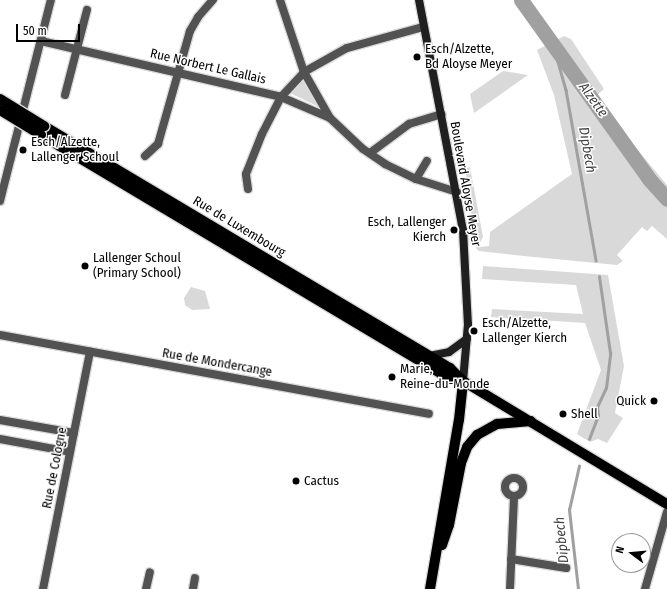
<!DOCTYPE html>
<style>
body{margin:0}
#map{position:relative;width:667px;height:589px;overflow:hidden;background:#fff;font-family:"Fira Sans Condensed",sans-serif}
div>[style]{position:absolute}
.green>*{inset:0;background:#d9d9d9}
.stream>*{height:2.5px;margin:-1.25px;padding:0 1.25px;transform-origin:1.25px;border-radius:1.25px;background:#a0a0a0}
.river>*{height:15px;margin:-7.5px;padding:0 7.5px;transform-origin:7.5px;border-radius:7.5px;background:#a0a0a0}
.roads{filter:drop-shadow(1px 0 #dbdbdb) drop-shadow(-1px 0 #dbdbdb) drop-shadow(0 1px #dbdbdb) drop-shadow(0 -1px #dbdbdb)}
.minor>*{height:8px;margin:-4px;padding:0 4px;transform-origin:4px;border-radius:4px;background:#525252}
.minor>.ring{margin:-4px;padding:0;box-sizing:content-box;background:none;border:8px solid #525252;border-radius:50%}
.secondary>*{height:8px;margin:-4px;padding:0 4px;transform-origin:4px;border-radius:4px;background:#1f1f1f}
.primary>*{height:10px;margin:-5px;padding:0 5px;transform-origin:5px;border-radius:5px;background:#000}
.bridges{filter:drop-shadow(1px 0 #dbdbdb) drop-shadow(-1px 0 #dbdbdb) drop-shadow(0 1px #dbdbdb) drop-shadow(0 -1px #dbdbdb)}
.primary-bridge>*{height:10px;margin:-5px;padding:0 5px;transform-origin:5px;border-radius:5px;background:#000}
.dots>*{width:11px;height:11px;translate:-50% -50%;box-sizing:border-box;border:2px solid #fff;border-radius:50%}
span{translate:-50% -50%;white-space:nowrap;text-align:center;line-height:1.15;-webkit-text-stroke:3px #fff;paint-order:stroke}
.poi-label{font-size:13px;color:#000}
.left{translate:0 -50%;text-align:left}
.right{translate:-100% -50%;text-align:right}
.street-label{font-size:13px;color:#000}
.water-label{font-size:14px;color:#414141;font-style:italic}
.north{position:absolute;left:611px;top:533px;width:40px;height:40px;box-sizing:border-box;background:#fff;border:1px solid #999;border-radius:50%;rotate:286deg;font-size:11px;font-weight:700;line-height:16px;text-align:center;color:#000}
.north::after{content:'';display:block;margin:auto;width:14px;height:18px;background:#000;clip-path:polygon(50% 0,100% 100%,50% 72%,0 100%)}
.scale{position:absolute;left:16px;top:24px;width:64px;height:18px;box-sizing:border-box;border:2px solid #000;border-top:0;padding-left:5px;font-size:12px;line-height:14px;white-space:nowrap;color:#000;-webkit-text-stroke:3px #fff;paint-order:stroke}
</style>
<div id="map">
<div class="green">
<i style="clip-path:polygon(564px 36px,571px 39px,604px 89px,594px 98px,667px 185px,667px 239px,652px 226px,647px 231px,642px 227px,617px 255px,623px 261px,617px 265px,524px 256px,479px 251px,476px 248px,468px 190px,471px 190px,464px 169px,470px 167px,483px 237px,479px 244px,482px 247px,489px 246px,490px 232px,572px 174px,554px 95px,537px 50px)"></i>
<i style="clip-path:polygon(503px 71px,528px 75px,474px 113px,470px 94px)"></i>
<i style="clip-path:polygon(303px 81px,319px 107px,290px 93px)"></i>
<i style="clip-path:polygon(483px 266px,608px 275px,624px 366px,615px 413px,623px 418px,607px 443px,598px 439px,590px 442px,577px 434px,601px 370px,585px 323px,491px 317px,492px 309px,583px 314px,576px 285px,482px 279px)"></i>
<i style="clip-path:polygon(191px 287px,205px 291px,210px 309px,192px 310px,185px 305px,184px 298px)"></i>
</div>
<div class="stream">
<i style="left:553px;top:44px;width:48px;rotate:74.2deg"></i>
<i style="left:566px;top:90px;width:173px;rotate:80deg"></i>
<i style="left:589px;top:439px;width:25px;rotate:-69deg"></i>
<i style="left:598px;top:416px;width:9px;rotate:-96deg"></i>
<i style="left:597px;top:407px;width:21px;rotate:-65deg"></i>
<i style="left:606px;top:388px;width:35px;rotate:-83deg"></i>
<i style="left:610px;top:353px;width:77px;rotate:-98.2deg"></i>
<i style="left:578px;top:589px;width:80px;rotate:-96.5deg"></i>
<i style="left:569px;top:510px;width:45px;rotate:-77.2deg"></i>
</div>
<div class="river">
<i style="left:521px;top:0;width:220px;rotate:54.4deg"></i>
<i style="left:649px;top:179px;width:27px;rotate:48deg"></i>
</div>
<div class="roads">
<div class="minor">
<i style="left:280px;top:0;width:76px;rotate:71.6deg"></i>
<i style="left:304px;top:72px;width:53px;rotate:60.5deg"></i>
<i style="left:330px;top:118px;width:45px;rotate:43.2deg"></i>
<i style="left:363px;top:149px;width:27px;rotate:34deg"></i>
<i style="left:385px;top:164px;width:34px;rotate:26deg"></i>
<i style="left:416px;top:179px;width:43px;rotate:17.6deg"></i>
<i style="left:41px;top:41px;width:246px;rotate:13.1deg"></i>
<i style="left:281px;top:97px;width:53px;rotate:23.2deg"></i>
<i style="left:65px;top:95px;width:88px;rotate:-75.5deg"></i>
<i style="left:370px;top:153px;width:49px;rotate:-36.6deg"></i>
<i style="left:409px;top:124px;width:34px;rotate:-17deg"></i>
<i style="left:145px;top:156px;width:18px;rotate:-43deg"></i>
<i style="left:158px;top:144px;width:117px;rotate:-74.2deg"></i>
<i style="left:190px;top:31px;width:16px;rotate:-60deg"></i>
<i style="left:198px;top:17px;width:23px;rotate:-49deg"></i>
<i style="left:416px;top:179px;width:21px;rotate:-59deg"></i>
<i style="left:248px;top:189px;width:15px;rotate:-98deg"></i>
<i style="left:246px;top:174px;width:43px;rotate:-68.2deg"></i>
<i style="left:262px;top:134px;width:42px;rotate:-62.8deg"></i>
<i style="left:281px;top:97px;width:34px;rotate:-47deg"></i>
<i style="left:304px;top:72px;width:49px;rotate:-29.2deg"></i>
<i style="left:347px;top:48px;width:79px;rotate:-15.4deg"></i>
<i style="left:0;top:201px;width:207px;rotate:-75.8deg"></i>
<i style="left:0;top:335px;width:436px;rotate:10.4deg"></i>
<i style="left:0;top:420px;width:75px;rotate:10deg"></i>
<i style="left:0;top:439px;width:71px;rotate:10.5deg"></i>
<i class="ring" style="left:505px;top:478px;width:10px;height:10px"></i>
<i style="left:511px;top:559px;width:56px;rotate:9.3deg"></i>
<i style="left:43px;top:589px;width:242px;rotate:-78.8deg"></i>
<i style="left:146px;top:589px;width:17px;rotate:-77deg"></i>
<i style="left:193px;top:589px;width:11px;rotate:-80deg"></i>
<i style="left:510px;top:589px;width:92px;rotate:-87.5deg"></i>
<i style="left:645px;top:589px;width:80px;rotate:-74.1deg"></i>
</div>
<div class="secondary">
<i style="left:419px;top:0;width:234px;rotate:79.2deg"></i>
<i style="left:463px;top:230px;width:94px;rotate:87deg"></i>
<i style="left:468px;top:324px;width:57px;rotate:95deg"></i>
<i style="left:429px;top:356px;width:20px;rotate:-11deg"></i>
<i style="left:449px;top:352px;width:22px;rotate:-36deg"></i>
</div>
<div class="primary">
<i style="left:44px;top:126px;width:473px;rotate:30.8deg"></i>
<i style="left:450px;top:368px;width:18px;rotate:45deg"></i>
<i style="left:463px;top:381px;width:238px;rotate:31.1deg"></i>
<i style="left:41px;top:135px;width:471px;rotate:30.8deg"></i>
<i style="left:446px;top:376px;width:16px;rotate:14deg"></i>
<i style="left:442px;top:545px;width:21px;rotate:-71deg"></i>
<i style="left:449px;top:525px;width:63px;rotate:-79deg"></i>
<i style="left:461px;top:463px;width:17px;rotate:-69deg"></i>
<i style="left:467px;top:447px;width:16px;rotate:-50deg"></i>
<i style="left:477px;top:435px;width:23px;rotate:-29deg"></i>
<i style="left:497px;top:424px;width:34px;rotate:-5deg"></i>
<i style="left:430px;top:589px;width:171px;rotate:-80.3deg"></i>
<i style="left:459px;top:420px;width:39px;rotate:-84deg"></i>
</div>
</div>
<div class="bridges">
<div class="primary-bridge">
<i style="left:0;top:99px;width:52px;rotate:31.5deg"></i>
<i style="left:0;top:110px;width:48px;rotate:31.4deg"></i>
</div>
</div>
<div class="dots">
<i style="left:417px;top:57px;background:#000"></i>
<i style="left:23px;top:150px;background:#000"></i>
<i style="left:454px;top:230px;background:#000"></i>
<i style="left:85px;top:266px;background:#000"></i>
<i style="left:474px;top:331px;background:#000"></i>
<i style="left:392px;top:377px;background:#000"></i>
<i style="left:654px;top:401px;background:#000"></i>
<i style="left:563px;top:414px;background:#000"></i>
<i style="left:296px;top:481px;background:#000"></i>
</div>
<div class="poi-label">
<span class="left" style="left:425px;top:57px">Esch/Alzette,<br>Bd Aloyse Meyer</span>
<span class="left" style="left:31px;top:150px">Esch/Alzette,<br>Lallenger Schoul</span>
<span class="right" style="left:446px;top:230px">Esch, Lallenger<br>Kierch</span>
<span class="left" style="left:93px;top:266px">Lallenger Schoul<br>(Primary School)</span>
<span class="left" style="left:482px;top:331px">Esch/Alzette,<br>Lallenger Kierch</span>
<span class="left" style="left:400px;top:377px">Marie,<br>Reine-du-Monde</span>
<span class="right" style="left:646px;top:401px">Quick</span>
<span class="left" style="left:571px;top:414px">Shell</span>
<span class="left" style="left:304px;top:481px">Cactus</span>
</div>
<div class="street-label">
<span style="left:208px;top:67px;rotate:13deg">Rue Norbert Le Gallais</span>
<span style="left:465px;top:184px;rotate:80deg">Boulevard Aloyse Meyer</span>
<span style="left:239px;top:227px;rotate:31deg">Rue de Luxembourg</span>
<span style="left:217px;top:363px;rotate:10deg">Rue de Mondercange</span>
<span style="left:55px;top:468px;rotate:-79deg">Rue de Cologne</span>
</div>
<div class="water-label">
<span style="left:593px;top:100px;rotate:54deg">Alzette</span>
<span style="left:587px;top:150px;rotate:80deg">Dipbech</span>
<span style="left:562px;top:540px;rotate:-96deg">Dipbech</span>
</div>
<div class="north">N</div>
<div class="scale">50 m</div>
</div>
